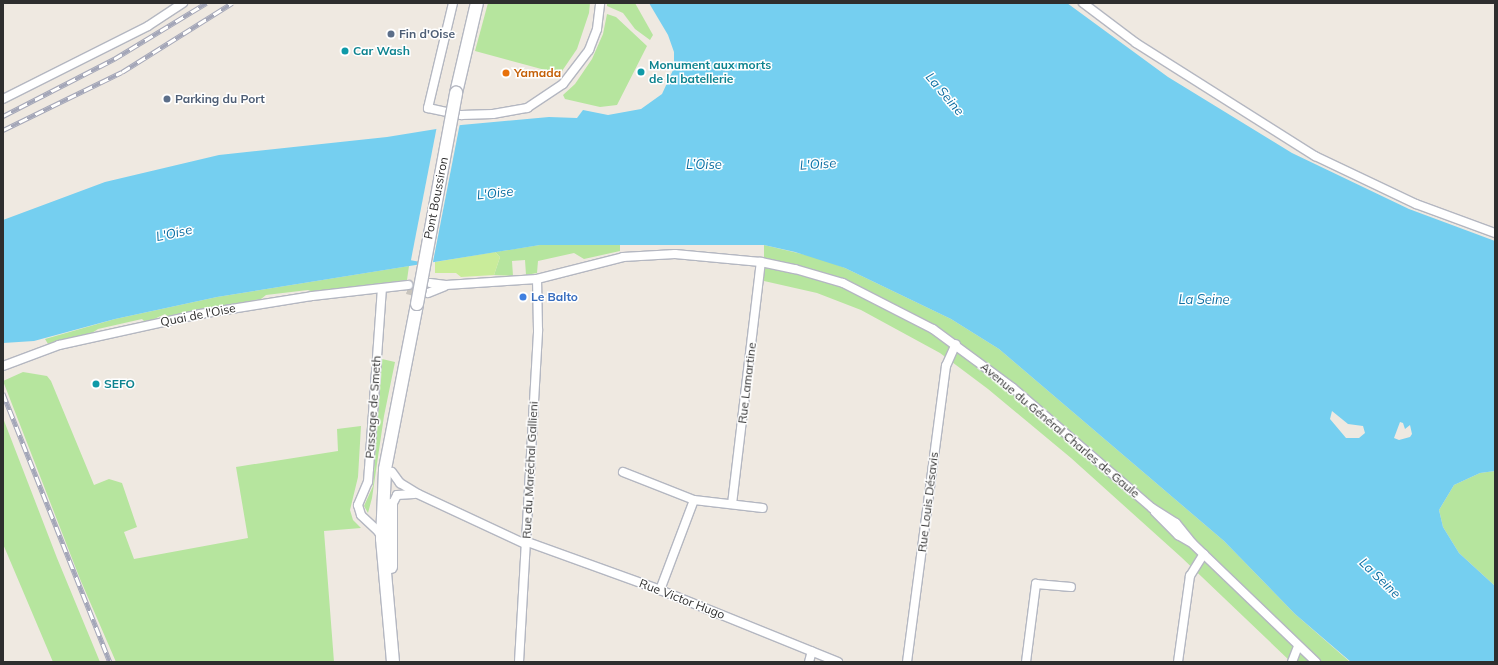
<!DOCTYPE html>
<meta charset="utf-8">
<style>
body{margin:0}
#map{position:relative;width:1498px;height:665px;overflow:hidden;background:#efe9e1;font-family:Mulish,sans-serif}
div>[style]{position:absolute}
.green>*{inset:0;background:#b6e59e}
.pitch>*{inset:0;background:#c9ec9a}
.water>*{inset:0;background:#75cff0}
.pier>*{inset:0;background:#efe9e1;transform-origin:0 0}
.street-tunnel>*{height:8px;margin-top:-4px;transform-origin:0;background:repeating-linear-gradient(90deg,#c8c4bd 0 8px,transparent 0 12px)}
.roads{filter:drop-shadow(1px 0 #b4b7c1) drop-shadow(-1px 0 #b4b7c1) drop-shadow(0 1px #b4b7c1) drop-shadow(0 -1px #b4b7c1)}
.street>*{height:8px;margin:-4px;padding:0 4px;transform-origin:4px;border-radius:4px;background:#fff}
.secondary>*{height:12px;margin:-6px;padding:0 6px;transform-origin:6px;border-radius:6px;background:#fff}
.rail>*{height:4.5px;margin-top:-2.25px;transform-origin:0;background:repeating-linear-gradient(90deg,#fff 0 9px,#a3a6b8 0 18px);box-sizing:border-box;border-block:1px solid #a3a6b8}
.bridges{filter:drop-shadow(1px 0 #b4b7c1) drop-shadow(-1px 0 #b4b7c1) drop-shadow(0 1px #b4b7c1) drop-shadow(0 -1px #b4b7c1)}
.secondary-bridge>*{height:12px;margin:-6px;padding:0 6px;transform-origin:6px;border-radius:6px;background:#fff}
.dots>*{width:11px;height:11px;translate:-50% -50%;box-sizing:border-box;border:2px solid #fff;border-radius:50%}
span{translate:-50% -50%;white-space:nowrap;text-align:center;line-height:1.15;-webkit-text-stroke:3px #fff;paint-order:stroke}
.service-label{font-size:12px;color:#4e5e75;font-weight:700}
.left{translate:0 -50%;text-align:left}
.culture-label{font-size:12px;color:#0d838f;font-weight:700}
.food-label{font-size:12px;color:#c56008;font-weight:700}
.street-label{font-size:12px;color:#2e2e2e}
.shop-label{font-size:12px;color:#366cbe;font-weight:700}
.water-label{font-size:13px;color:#0d6fa3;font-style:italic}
.frame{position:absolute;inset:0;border:4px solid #2e2e2e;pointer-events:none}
</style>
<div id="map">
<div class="green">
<i style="clip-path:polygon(488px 3px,590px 3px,589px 13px,577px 49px,560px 74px,475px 51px)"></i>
<i style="clip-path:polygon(607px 3px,635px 3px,653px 35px,650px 40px,635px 29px,623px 13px,607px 6px)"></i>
<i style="clip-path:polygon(607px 14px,616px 17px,647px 46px,617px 105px,600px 107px,565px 99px,563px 95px,575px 84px,592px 59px,603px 34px)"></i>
<i style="clip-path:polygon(540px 245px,620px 245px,620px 251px,584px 259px,574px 253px,538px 261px,537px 273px,526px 275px,525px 260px,512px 261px,513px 276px,494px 275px,500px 257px,495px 252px)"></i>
<i style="clip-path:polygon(764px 245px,819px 258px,845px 268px,951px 319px,999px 349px,1224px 541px,1295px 614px,1350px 662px,1291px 662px,1181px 557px,1071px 458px,988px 389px,940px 353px,861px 310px,817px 293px,764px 281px)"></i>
<i style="clip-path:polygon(409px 266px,407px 280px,313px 292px,308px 290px,266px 295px,261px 299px,167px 316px,165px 314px,152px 320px,144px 321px,142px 319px,98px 329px,92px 333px,48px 344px,45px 339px,115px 319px,217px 297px)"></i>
<i style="clip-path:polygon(382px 359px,395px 362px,384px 416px,372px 498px,368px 513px,364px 506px,373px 486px)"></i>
<i style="clip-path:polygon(23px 372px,47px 376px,51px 381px,94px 485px,109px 479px,122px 483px,137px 527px,124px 532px,134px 559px,248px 538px,236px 467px,338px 451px,337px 429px,361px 426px,358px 477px,350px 510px,353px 520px,361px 528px,324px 531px,334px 662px,116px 662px,80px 579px,3px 381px)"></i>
<i style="clip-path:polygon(3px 418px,57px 558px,100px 662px,53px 662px,3px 544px)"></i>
<i style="clip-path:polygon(1495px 471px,1495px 586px,1459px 553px,1443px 527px,1439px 510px,1454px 485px,1480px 473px)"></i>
</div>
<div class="pitch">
<i style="clip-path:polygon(495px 252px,500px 257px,494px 275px,461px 277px,456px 273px,435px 273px,435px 262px)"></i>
</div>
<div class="water">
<i style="clip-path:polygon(evenodd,649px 3px,1067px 3px,1168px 77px,1292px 153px,1409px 209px,1495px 241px,1495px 471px,1480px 473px,1454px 485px,1439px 510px,1443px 527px,1459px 553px,1495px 586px,1495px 662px,1351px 662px,1295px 614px,1224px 541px,999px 349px,951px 319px,845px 268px,795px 252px,764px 245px,540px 245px,217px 297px,115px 319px,34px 341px,3px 343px,3px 220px,105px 182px,219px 155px,387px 137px,461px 125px,549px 117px,577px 118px,583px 110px,608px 115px,641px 109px,662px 94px,674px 68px,674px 52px,668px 35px,649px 3px,1332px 411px,1348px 424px,1363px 426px,1365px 433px,1359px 438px,1346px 438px,1330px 419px,1332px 411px,649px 3px,1400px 422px,1403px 423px,1405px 429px,1410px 425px,1412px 434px,1410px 437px,1399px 440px,1394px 438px,1400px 422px)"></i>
</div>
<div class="pier">
<i style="left:460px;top:123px;width:144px;height:22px;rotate:101deg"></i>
</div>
<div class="street-tunnel">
<i style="left:407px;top:290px;width:16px;rotate:14deg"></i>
</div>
<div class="roads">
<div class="street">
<i style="left:453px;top:3px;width:108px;rotate:103.4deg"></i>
<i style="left:428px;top:108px;width:34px;rotate:12deg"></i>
<i style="left:461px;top:115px;width:32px;rotate:-2deg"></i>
<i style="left:493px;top:114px;width:35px;rotate:-10deg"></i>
<i style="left:527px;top:108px;width:43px;rotate:-33.7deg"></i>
<i style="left:563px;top:84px;width:43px;rotate:-52.6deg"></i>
<i style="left:589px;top:50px;width:22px;rotate:-69deg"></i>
<i style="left:597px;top:29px;width:26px;rotate:-83deg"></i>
<i style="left:1083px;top:3px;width:66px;rotate:37deg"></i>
<i style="left:1136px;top:43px;width:212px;rotate:32.3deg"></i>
<i style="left:1315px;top:156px;width:112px;rotate:25.4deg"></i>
<i style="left:1416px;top:204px;width:84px;rotate:20.2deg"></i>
<i style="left:3px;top:99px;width:162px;rotate:-26.7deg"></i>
<i style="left:148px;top:26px;width:42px;rotate:-33.3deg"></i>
<i style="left:430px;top:283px;width:16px;rotate:7deg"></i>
<i style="left:446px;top:285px;width:91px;rotate:-3.8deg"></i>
<i style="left:537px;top:279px;width:89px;rotate:-14.3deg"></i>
<i style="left:623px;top:257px;width:52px;rotate:-3.3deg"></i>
<i style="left:675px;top:254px;width:86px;rotate:5.3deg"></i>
<i style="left:761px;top:262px;width:35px;rotate:12deg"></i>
<i style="left:795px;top:269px;width:50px;rotate:16.3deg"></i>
<i style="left:843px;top:283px;width:101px;rotate:27.1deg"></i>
<i style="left:933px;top:329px;width:99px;rotate:36.4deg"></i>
<i style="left:1013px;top:388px;width:184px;rotate:40.8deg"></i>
<i style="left:1152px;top:508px;width:28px;rotate:32deg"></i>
<i style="left:1176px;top:523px;width:26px;rotate:51deg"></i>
<i style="left:1192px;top:543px;width:172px;rotate:43.8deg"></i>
<i style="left:428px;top:293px;width:18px;rotate:-22deg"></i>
<i style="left:3px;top:366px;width:60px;rotate:-20.6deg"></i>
<i style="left:59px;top:345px;width:144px;rotate:-12.4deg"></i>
<i style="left:200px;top:314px;width:113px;rotate:-9.1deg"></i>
<i style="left:312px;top:296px;width:97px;rotate:-6.5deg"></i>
<i style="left:392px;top:472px;width:14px;rotate:54deg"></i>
<i style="left:400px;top:483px;width:21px;rotate:31deg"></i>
<i style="left:418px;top:494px;width:118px;rotate:25deg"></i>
<i style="left:623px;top:472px;width:76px;rotate:21.5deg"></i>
<i style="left:732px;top:504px;width:244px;rotate:-83.2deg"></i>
<i style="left:391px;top:507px;width:13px;rotate:-63deg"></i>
<i style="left:397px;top:495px;width:17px;rotate:-3deg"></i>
<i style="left:1155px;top:512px;width:33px;rotate:45deg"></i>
<i style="left:1178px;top:535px;width:14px;rotate:30deg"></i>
<i style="left:382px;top:538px;width:8px;rotate:-120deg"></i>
<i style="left:378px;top:531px;width:23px;rotate:-137deg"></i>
<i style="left:361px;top:515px;width:10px;rotate:-107deg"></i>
<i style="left:358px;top:505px;width:25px;rotate:-67deg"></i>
<i style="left:368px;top:482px;width:13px;rotate:-86deg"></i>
<i style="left:369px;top:469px;width:181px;rotate:-85.9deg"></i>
<i style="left:525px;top:541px;width:144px;rotate:19.9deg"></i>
<i style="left:660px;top:590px;width:192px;rotate:22deg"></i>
<i style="left:660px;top:590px;width:96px;rotate:-69.3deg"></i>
<i style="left:694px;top:500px;width:69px;rotate:6.6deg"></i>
<i style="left:519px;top:662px;width:333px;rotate:-86.7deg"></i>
<i style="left:538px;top:330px;width:51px;rotate:-91.1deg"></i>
<i style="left:809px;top:662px;width:11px;rotate:-75deg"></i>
<i style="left:907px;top:662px;width:299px;rotate:-82.5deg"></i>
<i style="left:946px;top:366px;width:24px;rotate:-66deg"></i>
<i style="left:1026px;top:662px;width:79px;rotate:-82.7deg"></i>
<i style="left:1036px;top:584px;width:35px;rotate:5deg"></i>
<i style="left:1178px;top:662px;width:87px;rotate:-82.1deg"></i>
<i style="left:1190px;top:576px;width:26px;rotate:-58deg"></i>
<i style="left:1292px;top:662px;width:17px;rotate:-69deg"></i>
</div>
<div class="secondary">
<i style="left:456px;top:93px;width:92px;rotate:-76.9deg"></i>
<i style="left:391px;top:505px;width:62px;rotate:90deg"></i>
<i style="left:393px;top:662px;width:123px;rotate:-95.1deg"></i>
<i style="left:382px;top:539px;width:70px;rotate:-87.5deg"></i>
<i style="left:385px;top:469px;width:168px;rotate:-79deg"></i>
</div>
</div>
<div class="rail">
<i style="left:3px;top:116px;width:125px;rotate:-27.2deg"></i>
<i style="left:114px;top:59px;width:108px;rotate:-31.3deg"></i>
<i style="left:3px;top:130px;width:132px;rotate:-26deg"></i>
<i style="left:122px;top:72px;width:130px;rotate:-32.1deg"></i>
<i style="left:3px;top:393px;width:289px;rotate:68.3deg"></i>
</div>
<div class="bridges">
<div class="secondary-bridge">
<i style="left:417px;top:304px;width:215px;rotate:-79.5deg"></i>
</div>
</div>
<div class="dots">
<i style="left:391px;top:34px;background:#5c6f8a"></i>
<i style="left:345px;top:51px;background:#0f9aa8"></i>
<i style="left:641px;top:72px;background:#0f9aa8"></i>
<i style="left:506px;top:73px;background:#e8710a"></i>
<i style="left:167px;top:99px;background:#5c6f8a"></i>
<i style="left:523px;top:297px;background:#3f7fe0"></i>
<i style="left:96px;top:384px;background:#0f9aa8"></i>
</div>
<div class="service-label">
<span class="left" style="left:399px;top:34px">Fin d'Oise</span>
<span class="left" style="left:175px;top:99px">Parking du Port</span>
</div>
<div class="culture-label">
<span class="left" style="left:353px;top:51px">Car Wash</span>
<span class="left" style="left:649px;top:72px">Monument aux morts<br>de la batellerie</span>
<span class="left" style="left:104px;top:384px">SEFO</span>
</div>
<div class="food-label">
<span class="left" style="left:514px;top:73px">Yamada</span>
</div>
<div class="street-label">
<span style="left:436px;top:198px;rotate:-79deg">Pont Boussiron</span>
<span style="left:198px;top:315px;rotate:-11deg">Quai de l'Oise</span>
<span style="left:747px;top:383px;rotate:-83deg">Rue Lamartine</span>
<span style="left:373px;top:407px;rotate:-86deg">Passage de Smeth</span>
<span style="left:1060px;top:430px;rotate:40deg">Avenue du Général Charles de Gaule</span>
<span style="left:530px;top:470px;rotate:-87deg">Rue du Maréchal Gallieni</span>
<span style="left:928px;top:502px;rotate:-83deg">Rue Louis Désavis</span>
<span style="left:682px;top:599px;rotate:21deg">Rue Victor Hugo</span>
</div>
<div class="shop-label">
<span class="left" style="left:531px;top:297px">Le Balto</span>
</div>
<div class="water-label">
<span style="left:945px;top:94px;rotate:50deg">La Seine</span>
<span style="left:704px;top:164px">L’Oise</span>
<span style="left:818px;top:164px;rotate:-4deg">L'Oise</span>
<span style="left:495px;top:193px;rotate:-6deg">L'Oise</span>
<span style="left:174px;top:233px;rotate:-12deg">L'Oise</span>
<span style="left:1204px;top:299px">La Seine</span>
<span style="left:1380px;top:578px;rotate:44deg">La Seine</span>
</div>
<div class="frame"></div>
</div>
